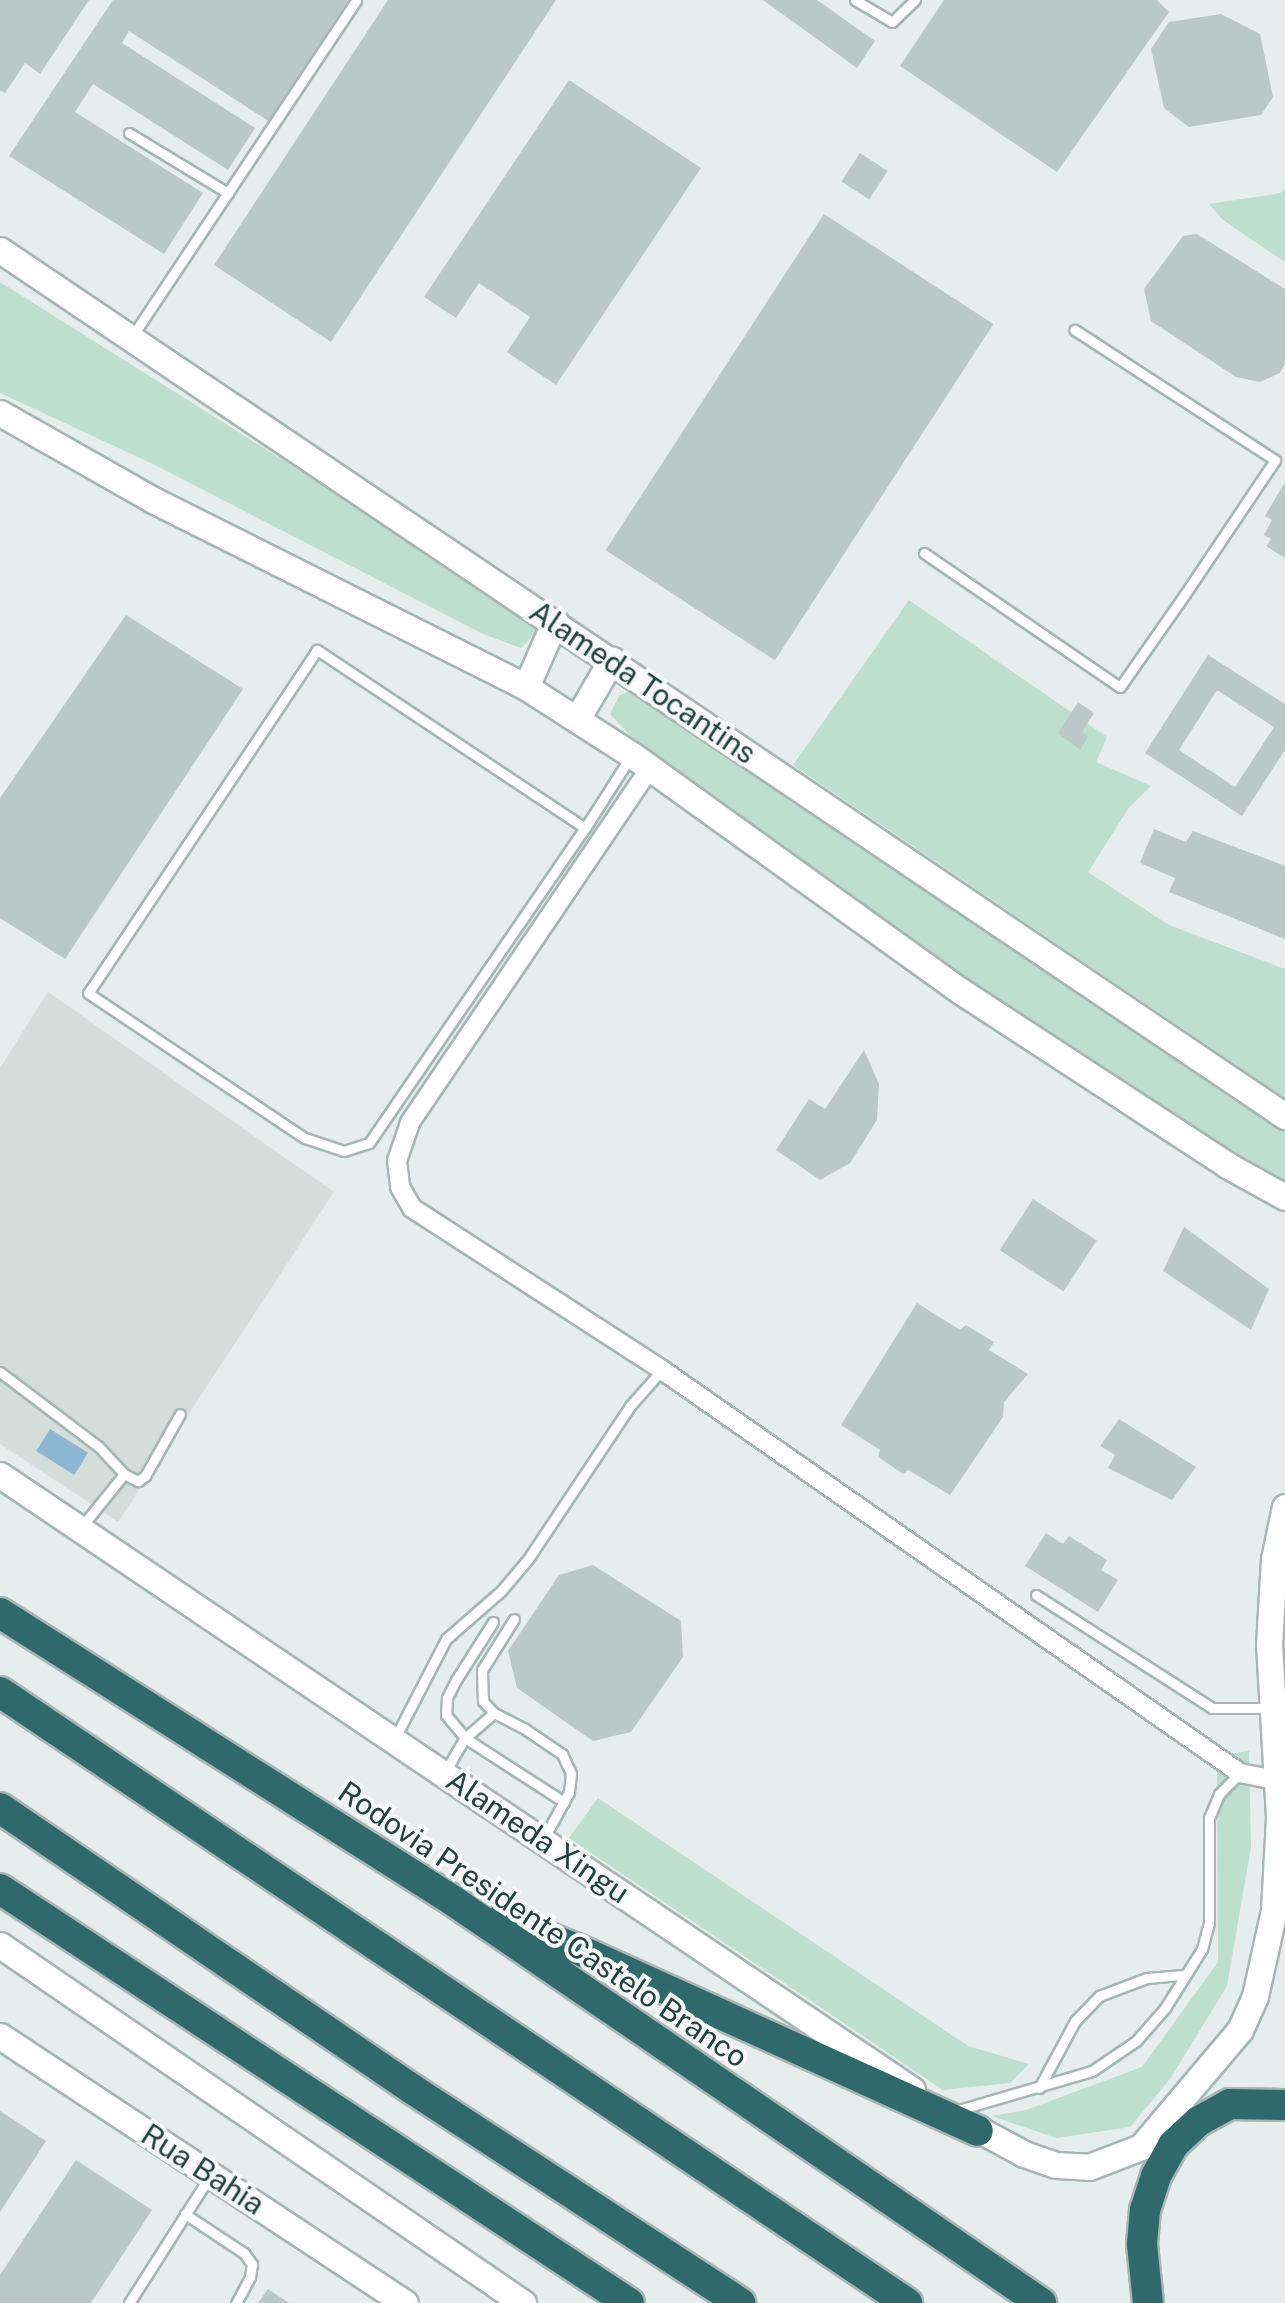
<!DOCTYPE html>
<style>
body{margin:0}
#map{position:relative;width:1285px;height:2303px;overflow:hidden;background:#e5eeec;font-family:"Public Sans",sans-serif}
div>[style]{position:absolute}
.built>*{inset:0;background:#d3dedb}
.green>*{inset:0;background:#bedecf}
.water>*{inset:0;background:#8eb6d2;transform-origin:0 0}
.building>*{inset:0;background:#bac9c6;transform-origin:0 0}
.roads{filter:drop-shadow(2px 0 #a7b6b5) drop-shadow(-2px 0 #a7b6b5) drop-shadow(0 2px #a7b6b5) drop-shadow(0 -2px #a7b6b5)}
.lane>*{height:9px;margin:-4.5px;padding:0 4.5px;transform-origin:4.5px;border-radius:4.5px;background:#fff}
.street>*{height:18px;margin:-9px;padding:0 9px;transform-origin:9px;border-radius:9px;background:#fff}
.secondary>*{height:25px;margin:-12.5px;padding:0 12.5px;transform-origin:12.5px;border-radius:12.5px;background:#fff}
.highway>*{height:30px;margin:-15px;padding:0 15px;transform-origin:15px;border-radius:15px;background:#30696c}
span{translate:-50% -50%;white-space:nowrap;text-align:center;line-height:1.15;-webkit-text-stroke:8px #f5faf9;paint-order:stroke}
.street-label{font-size:30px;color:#24403f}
</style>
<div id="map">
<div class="built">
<i style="clip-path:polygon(48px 992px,334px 1192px,118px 1522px,0 1444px,0 1068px)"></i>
</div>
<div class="green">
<i style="clip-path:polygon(1285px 188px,1285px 262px,1223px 220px,1209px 204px,1281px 193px)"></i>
<i style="clip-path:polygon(0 282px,544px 624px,521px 648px,483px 634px,155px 465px,0 393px)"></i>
<i style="clip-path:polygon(909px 600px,1107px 737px,1096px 762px,1151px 786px,1128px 809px,1088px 872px,1169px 925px,1285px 969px,1285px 1098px,793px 765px)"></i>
<i style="clip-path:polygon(629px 691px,1285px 1130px,1285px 1189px,1036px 1029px,635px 741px,610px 714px,619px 696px)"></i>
<i style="clip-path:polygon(1249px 1751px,1251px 1847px,1227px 1986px,1170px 2079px,1130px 2127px,1056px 2138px,992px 2116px,1026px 2110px,1142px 2067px,1218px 1962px,1217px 1756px)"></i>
<i style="clip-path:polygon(598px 1798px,968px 2046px,1029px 2064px,1010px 2083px,943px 2090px,569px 1838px)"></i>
</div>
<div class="water">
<i style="left:50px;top:1429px;width:45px;height:26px;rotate:32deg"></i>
</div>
<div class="building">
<i style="clip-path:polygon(0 0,89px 0,40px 74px,25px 63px,5px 93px,0 90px)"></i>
<i style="clip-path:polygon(113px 0,348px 0,270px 122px,129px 31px,122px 43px,255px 128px,228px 170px,93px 84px,75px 112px,203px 193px,164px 254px,9px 156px)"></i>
<i style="clip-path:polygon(388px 0,556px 0,331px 342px,214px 265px)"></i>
<i style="clip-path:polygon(763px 0,817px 0,875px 41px,857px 68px)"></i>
<i style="clip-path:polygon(944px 0,1157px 0,1169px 12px,1057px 172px,900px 66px)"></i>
<i style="clip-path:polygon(1221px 14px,1260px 34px,1273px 97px,1261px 115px,1189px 127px,1164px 108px,1151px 49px,1169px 22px)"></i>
<i style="clip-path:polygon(569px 80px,701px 168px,556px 385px,507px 352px,530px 317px,479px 283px,456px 318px,424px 297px)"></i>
<i style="left:860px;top:153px;width:33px;height:34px;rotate:33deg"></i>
<i style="left:824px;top:214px;width:202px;height:401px;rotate:33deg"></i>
<i style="clip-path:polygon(1197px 234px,1285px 289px,1285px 364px,1280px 373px,1260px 382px,1236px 377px,1151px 321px,1144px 289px,1183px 236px)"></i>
<i style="clip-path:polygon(1285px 482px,1285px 558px,1266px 546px,1271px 539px,1264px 535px,1272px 520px,1265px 516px)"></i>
<i style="clip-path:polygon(126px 615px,243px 689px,65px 959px,0 918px,0 798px)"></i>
<i style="clip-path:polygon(evenodd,1208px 655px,1285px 704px,1285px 750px,1242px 816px,1145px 753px,1208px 655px,1217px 690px,1274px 727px,1235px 787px,1179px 750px,1217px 690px)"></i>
<i style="clip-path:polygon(1078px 702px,1094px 713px,1082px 732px,1088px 737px,1080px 750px,1058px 733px)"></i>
<i style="clip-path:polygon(1154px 829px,1186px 842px,1193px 831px,1285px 866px,1285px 939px,1169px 892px,1175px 878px,1140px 863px)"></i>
<i style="clip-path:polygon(864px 1050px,879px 1084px,877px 1120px,850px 1163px,820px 1180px,776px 1150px,809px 1099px,825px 1109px)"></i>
<i style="left:1033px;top:1199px;width:76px;height:61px;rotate:33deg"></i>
<i style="clip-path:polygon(1184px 1227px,1269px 1289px,1251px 1330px,1163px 1271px)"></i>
<i style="clip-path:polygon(917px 1303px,960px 1330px,966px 1325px,994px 1342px,989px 1350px,1028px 1374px,1004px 1402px,1003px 1417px,950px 1495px,908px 1470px,903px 1474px,878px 1457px,880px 1450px,841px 1425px)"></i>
<i style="clip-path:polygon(1119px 1419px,1196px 1467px,1172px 1500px,1108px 1468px,1115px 1455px,1100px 1446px)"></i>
<i style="clip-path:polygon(1046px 1533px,1063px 1544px,1069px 1536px,1107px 1560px,1101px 1570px,1118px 1580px,1098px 1612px,1025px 1566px)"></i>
<i style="clip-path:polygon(593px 1565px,681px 1621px,683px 1657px,631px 1732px,593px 1741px,517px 1688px,508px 1651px,559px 1575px)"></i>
<i style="clip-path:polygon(0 2111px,46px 2141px,0 2212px)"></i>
<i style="clip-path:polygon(76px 2160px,152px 2210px,91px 2303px,0 2303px,0 2275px)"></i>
<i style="clip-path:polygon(268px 2289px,289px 2303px,258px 2303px)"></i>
</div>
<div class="roads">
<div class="lane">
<i style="left:855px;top:0;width:43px;rotate:30.7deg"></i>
<i style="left:892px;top:22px;width:32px;rotate:-44deg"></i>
<i style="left:129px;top:133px;width:116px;rotate:31.2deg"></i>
<i style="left:133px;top:335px;width:402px;rotate:-56.3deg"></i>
<i style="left:924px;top:553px;width:237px;rotate:34.4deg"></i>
<i style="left:1120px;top:687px;width:113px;rotate:-55deg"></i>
<i style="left:1185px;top:594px;width:161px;rotate:-56.1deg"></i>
<i style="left:1275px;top:460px;width:239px;rotate:-147deg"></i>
<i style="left:585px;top:828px;width:322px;rotate:-146.4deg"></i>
<i style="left:317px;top:650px;width:412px;rotate:123.7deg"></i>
<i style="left:88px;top:993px;width:261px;rotate:33.8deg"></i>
<i style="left:305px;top:1138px;width:41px;rotate:18.4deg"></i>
<i style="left:344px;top:1151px;width:26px;rotate:-18deg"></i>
<i style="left:369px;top:1143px;width:382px;rotate:-55.6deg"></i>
<i style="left:585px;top:828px;width:82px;rotate:-57.5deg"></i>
<i style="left:0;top:1372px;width:124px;rotate:37.1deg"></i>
<i style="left:99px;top:1447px;width:37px;rotate:47deg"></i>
<i style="left:124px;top:1474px;width:65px;rotate:128.8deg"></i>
<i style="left:124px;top:1474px;width:16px;rotate:27deg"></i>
<i style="left:138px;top:1481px;width:9px;rotate:-36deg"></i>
<i style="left:145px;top:1476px;width:71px;rotate:-60.6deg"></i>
<i style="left:1036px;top:1595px;width:209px;rotate:32.7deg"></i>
<i style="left:1212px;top:1708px;width:57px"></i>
<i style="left:493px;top:1622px;width:69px;rotate:122.5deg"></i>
<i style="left:456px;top:1680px;width:20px;rotate:117deg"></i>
<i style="left:447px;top:1698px;width:17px;rotate:93deg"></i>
<i style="left:446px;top:1715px;width:30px;rotate:50deg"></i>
<i style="left:465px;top:1738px;width:118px;rotate:32.9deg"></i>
<i style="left:494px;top:1713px;width:16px;rotate:-133deg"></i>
<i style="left:483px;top:1701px;width:31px;rotate:-92deg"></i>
<i style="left:482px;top:1670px;width:60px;rotate:-57.9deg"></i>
<i style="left:396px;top:1736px;width:109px;rotate:-62.7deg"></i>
<i style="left:446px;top:1639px;width:73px;rotate:-41.1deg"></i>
<i style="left:501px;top:1591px;width:42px;rotate:-49.8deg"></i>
<i style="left:528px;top:1559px;width:184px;rotate:-56.3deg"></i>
<i style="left:630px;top:1406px;width:48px;rotate:-48.4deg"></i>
<i style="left:445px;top:1772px;width:39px;rotate:-60deg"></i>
<i style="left:465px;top:1738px;width:38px;rotate:-41deg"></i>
<i style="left:494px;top:1713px;width:35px;rotate:27deg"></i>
<i style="left:525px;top:1729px;width:45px;rotate:34deg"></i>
<i style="left:562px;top:1754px;width:21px;rotate:65deg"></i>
<i style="left:571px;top:1773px;width:19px;rotate:96deg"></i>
<i style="left:569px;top:1792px;width:52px;rotate:118.5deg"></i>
<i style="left:1039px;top:2088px;width:76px;rotate:-61.8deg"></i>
<i style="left:1075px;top:2021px;width:35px;rotate:-46deg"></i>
<i style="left:1099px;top:1996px;width:51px;rotate:-20.6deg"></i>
<i style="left:1147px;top:1978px;width:36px;rotate:-5deg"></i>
<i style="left:955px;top:2111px;width:143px;rotate:-16.3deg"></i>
<i style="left:1092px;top:2071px;width:53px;rotate:-34.3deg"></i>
<i style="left:1136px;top:2041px;width:44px;rotate:-48.7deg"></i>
<i style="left:1165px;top:2008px;width:70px;rotate:-57.9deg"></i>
<i style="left:1202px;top:1949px;width:27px;rotate:-75deg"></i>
<i style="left:1209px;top:1923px;width:105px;rotate:-90deg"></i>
<i style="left:1209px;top:1818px;width:26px;rotate:-67deg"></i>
<i style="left:1219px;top:1794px;width:30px;rotate:-45deg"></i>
<i style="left:185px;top:2214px;width:71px;rotate:33.5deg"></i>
<i style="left:244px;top:2253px;width:14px;rotate:54deg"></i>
<i style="left:252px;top:2264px;width:13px;rotate:99deg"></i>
<i style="left:250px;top:2277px;width:30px;rotate:118deg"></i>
<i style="left:129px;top:2303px;width:151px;rotate:-57.5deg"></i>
</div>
<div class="street">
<i style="left:650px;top:768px;width:429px;rotate:124.1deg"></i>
<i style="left:410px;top:1123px;width:40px;rotate:108.9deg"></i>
<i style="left:397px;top:1161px;width:26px;rotate:83deg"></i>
<i style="left:400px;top:1187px;width:24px;rotate:60deg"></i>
<i style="left:412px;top:1208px;width:298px;rotate:32.9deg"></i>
<i style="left:662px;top:1370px;width:705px;rotate:34.89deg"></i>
<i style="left:1240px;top:1773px;width:37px;rotate:11deg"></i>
</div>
<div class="secondary">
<i style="left:0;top:250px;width:1550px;rotate:33.98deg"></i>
<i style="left:0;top:413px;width:176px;rotate:29.6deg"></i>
<i style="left:153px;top:500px;width:417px;rotate:26.6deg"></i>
<i style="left:526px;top:687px;width:126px;rotate:32.7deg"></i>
<i style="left:632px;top:755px;width:403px;rotate:35.7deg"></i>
<i style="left:959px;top:990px;width:320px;rotate:33.1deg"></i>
<i style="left:1227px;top:1165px;width:66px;rotate:28.9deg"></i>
<i style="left:526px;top:687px;width:72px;rotate:-66.3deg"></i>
<i style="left:577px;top:719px;width:69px;rotate:-59.7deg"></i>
<i style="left:0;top:1475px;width:1100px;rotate:33.99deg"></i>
<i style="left:0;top:1945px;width:634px;rotate:34.39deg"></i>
<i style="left:0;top:2036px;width:485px;rotate:33.4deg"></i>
<i style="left:963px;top:2121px;width:69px;rotate:28.4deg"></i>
<i style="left:1024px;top:2154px;width:34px;rotate:19deg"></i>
<i style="left:1056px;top:2165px;width:33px;rotate:3deg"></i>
<i style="left:1089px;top:2167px;width:56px;rotate:-21deg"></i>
<i style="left:1141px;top:2147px;width:153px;rotate:-49.8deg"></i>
<i style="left:1240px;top:2030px;width:37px;rotate:-66deg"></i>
<i style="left:1255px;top:1996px;width:88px;rotate:-77.5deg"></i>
<i style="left:1274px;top:1910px;width:93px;rotate:-86.9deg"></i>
<i style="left:1279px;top:1817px;width:172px;rotate:-93.3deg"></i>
<i style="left:1269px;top:1645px;width:86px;rotate:-86.7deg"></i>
<i style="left:1274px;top:1559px;width:53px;rotate:-78.1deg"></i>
</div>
<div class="highway">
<i style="left:0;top:1613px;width:535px;rotate:32.41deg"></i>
<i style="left:452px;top:1900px;width:714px;rotate:34.38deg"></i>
<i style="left:0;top:1692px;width:1094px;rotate:33.97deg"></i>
<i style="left:0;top:1808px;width:499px;rotate:34.3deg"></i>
<i style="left:412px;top:2089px;width:392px;rotate:33.1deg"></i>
<i style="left:0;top:1889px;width:753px;rotate:33.35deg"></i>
<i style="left:502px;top:1919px;width:81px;rotate:21.8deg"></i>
<i style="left:577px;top:1949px;width:440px;rotate:24.4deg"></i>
<i style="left:1148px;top:2303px;width:59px;rotate:-95.8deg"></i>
<i style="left:1142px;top:2244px;width:34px;rotate:-85deg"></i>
<i style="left:1145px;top:2210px;width:36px;rotate:-72deg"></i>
<i style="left:1156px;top:2176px;width:35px;rotate:-61deg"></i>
<i style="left:1173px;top:2145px;width:35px;rotate:-43deg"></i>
<i style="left:1199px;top:2121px;width:35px;rotate:-29deg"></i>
<i style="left:1230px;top:2104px;width:55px;rotate:1deg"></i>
</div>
</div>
<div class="street-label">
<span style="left:643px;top:682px;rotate:34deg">Alameda Tocantins</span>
<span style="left:538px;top:1836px;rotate:34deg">Alameda Xingu</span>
<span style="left:543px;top:1924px;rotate:34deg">Rodovia Presidente Castelo Branco</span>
<span style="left:203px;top:2169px;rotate:33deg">Rua Bahia</span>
</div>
</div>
